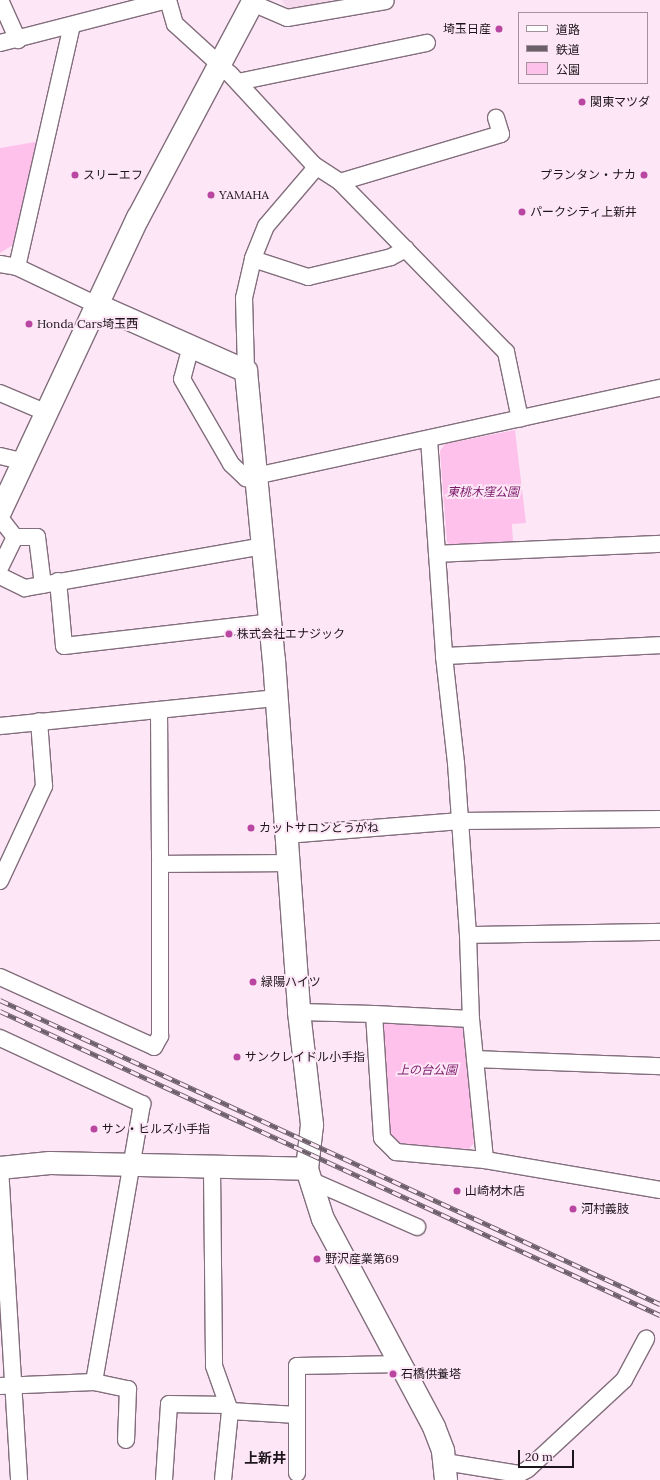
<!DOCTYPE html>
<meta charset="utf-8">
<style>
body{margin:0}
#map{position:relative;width:660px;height:1480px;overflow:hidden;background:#fde6f6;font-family:Lora,"Noto Sans JP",serif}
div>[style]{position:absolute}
.built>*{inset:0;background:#f7d9ee}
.green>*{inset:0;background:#fdc1ec}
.roads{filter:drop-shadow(1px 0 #826e7c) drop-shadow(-1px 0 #826e7c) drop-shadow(0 1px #826e7c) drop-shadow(0 -1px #826e7c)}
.street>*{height:16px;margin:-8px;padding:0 8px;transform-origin:8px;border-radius:8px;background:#fff}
.secondary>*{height:22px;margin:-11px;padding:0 11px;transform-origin:11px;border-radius:11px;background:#fff}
.rail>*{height:4.5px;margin-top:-2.25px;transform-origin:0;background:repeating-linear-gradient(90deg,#fde6f6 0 9px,#6c5f69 0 18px);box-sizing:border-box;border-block:1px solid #6c5f69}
.dots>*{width:11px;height:11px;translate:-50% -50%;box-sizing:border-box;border:2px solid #fde6f6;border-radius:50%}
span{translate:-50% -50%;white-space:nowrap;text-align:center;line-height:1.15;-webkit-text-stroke:4px #fde6f6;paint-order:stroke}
.poi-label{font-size:12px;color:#1d151b}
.right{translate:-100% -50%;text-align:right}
.left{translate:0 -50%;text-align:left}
.park-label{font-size:12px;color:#7d1b6b;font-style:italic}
.quarter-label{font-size:14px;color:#1d151b;font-weight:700}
.legend{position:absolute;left:518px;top:12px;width:130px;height:72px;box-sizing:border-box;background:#fde6f6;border:1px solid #a3929e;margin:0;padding:5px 7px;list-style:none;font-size:12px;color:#1d151b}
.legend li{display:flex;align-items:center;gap:8px;height:20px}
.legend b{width:20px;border:1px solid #a3929e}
.scale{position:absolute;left:518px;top:1450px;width:56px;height:18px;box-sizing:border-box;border:2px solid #1d151b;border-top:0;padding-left:5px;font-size:12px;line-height:14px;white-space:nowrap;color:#1d151b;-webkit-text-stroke:3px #fde6f6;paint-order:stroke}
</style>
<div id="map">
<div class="built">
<i style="clip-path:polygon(282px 0,367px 0,290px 13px)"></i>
</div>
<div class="green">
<i style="clip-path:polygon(41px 141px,13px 245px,0 253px,0 148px)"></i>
<i style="clip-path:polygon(515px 430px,526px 523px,512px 524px,513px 543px,453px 547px,447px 542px,440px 451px,445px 444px)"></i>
<i style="clip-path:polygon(388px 1020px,461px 1026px,466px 1032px,474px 1143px,469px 1149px,398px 1145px,390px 1134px,382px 1027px)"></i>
</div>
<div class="roads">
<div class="street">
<i style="left:0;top:0;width:44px;rotate:65.8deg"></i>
<i style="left:168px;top:0;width:25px;rotate:74deg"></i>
<i style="left:175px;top:24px;width:74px;rotate:42.3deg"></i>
<i style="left:230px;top:74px;width:124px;rotate:47.3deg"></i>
<i style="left:314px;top:165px;width:6px;rotate:99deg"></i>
<i style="left:313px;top:171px;width:72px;rotate:130.5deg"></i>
<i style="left:266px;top:226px;width:35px;rotate:112deg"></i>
<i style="left:253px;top:259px;width:40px;rotate:103deg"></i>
<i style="left:244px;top:298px;width:73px;rotate:88.4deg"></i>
<i style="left:252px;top:3px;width:38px;rotate:23deg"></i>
<i style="left:287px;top:18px;width:100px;rotate:-9.7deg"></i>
<i style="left:0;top:43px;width:173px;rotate:-14.4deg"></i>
<i style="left:238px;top:82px;width:193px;rotate:-11.7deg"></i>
<i style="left:314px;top:165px;width:31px;rotate:33deg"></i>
<i style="left:340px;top:182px;width:238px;rotate:45.7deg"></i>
<i style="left:506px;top:352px;width:68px;rotate:78.2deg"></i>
<i style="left:340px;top:182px;width:168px;rotate:-16.6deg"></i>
<i style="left:501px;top:134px;width:17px;rotate:-107deg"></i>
<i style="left:253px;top:259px;width:58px;rotate:18.1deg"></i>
<i style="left:308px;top:277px;width:85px;rotate:-13.5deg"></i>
<i style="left:391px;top:257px;width:17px;rotate:-28deg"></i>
<i style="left:0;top:264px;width:17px;rotate:10deg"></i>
<i style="left:17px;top:267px;width:89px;rotate:25.4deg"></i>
<i style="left:17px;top:267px;width:248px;rotate:-77.2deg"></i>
<i style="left:191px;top:346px;width:34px;rotate:105deg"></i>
<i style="left:182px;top:379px;width:98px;rotate:60deg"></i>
<i style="left:231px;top:464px;width:21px;rotate:43deg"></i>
<i style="left:246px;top:478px;width:424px;rotate:-12.3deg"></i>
<i style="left:0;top:393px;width:49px;rotate:22.9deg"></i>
<i style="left:429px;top:439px;width:218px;rotate:86deg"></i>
<i style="left:444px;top:656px;width:216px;rotate:-2.9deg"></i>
<i style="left:0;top:456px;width:23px;rotate:13deg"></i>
<i style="left:0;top:518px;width:24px;rotate:52deg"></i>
<i style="left:15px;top:537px;width:34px;rotate:116deg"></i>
<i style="left:15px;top:537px;width:22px"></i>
<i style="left:37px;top:537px;width:48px;rotate:82.9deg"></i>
<i style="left:437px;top:554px;width:223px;rotate:-2.6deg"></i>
<i style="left:0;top:576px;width:28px;rotate:26deg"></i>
<i style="left:25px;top:588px;width:242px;rotate:-10deg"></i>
<i style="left:58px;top:581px;width:65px;rotate:84.7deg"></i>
<i style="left:64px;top:646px;width:208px;rotate:-6.6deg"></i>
<i style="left:444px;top:656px;width:108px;rotate:83.6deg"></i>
<i style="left:456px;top:763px;width:172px;rotate:86deg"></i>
<i style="left:468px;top:935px;width:192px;rotate:-0.9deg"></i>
<i style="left:159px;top:710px;width:154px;rotate:89.6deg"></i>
<i style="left:0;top:726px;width:278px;rotate:-5.8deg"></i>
<i style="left:286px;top:835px;width:175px;rotate:-4.6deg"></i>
<i style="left:460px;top:821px;width:200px;rotate:-0.6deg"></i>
<i style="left:0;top:881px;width:105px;rotate:-65.1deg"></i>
<i style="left:44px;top:786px;width:65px;rotate:-94.4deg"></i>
<i style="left:468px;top:935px;width:84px;rotate:88deg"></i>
<i style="left:471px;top:1019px;width:142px;rotate:84.3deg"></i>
<i style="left:0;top:977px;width:169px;rotate:24.4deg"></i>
<i style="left:154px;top:1047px;width:13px;rotate:-61deg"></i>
<i style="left:160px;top:1036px;width:172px;rotate:-90deg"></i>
<i style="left:160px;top:864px;width:128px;rotate:-0.4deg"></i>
<i style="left:299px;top:1012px;width:75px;rotate:1.5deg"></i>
<i style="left:374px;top:1014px;width:124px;rotate:86.3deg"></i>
<i style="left:382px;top:1138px;width:20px;rotate:45deg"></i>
<i style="left:396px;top:1152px;width:89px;rotate:5.1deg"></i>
<i style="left:485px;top:1160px;width:178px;rotate:9.7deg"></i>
<i style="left:374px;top:1014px;width:97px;rotate:3deg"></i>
<i style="left:0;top:1038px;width:157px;rotate:24.9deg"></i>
<i style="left:142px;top:1104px;width:282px;rotate:99.8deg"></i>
<i style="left:94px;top:1382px;width:94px;rotate:177.6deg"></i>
<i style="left:475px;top:1059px;width:185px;rotate:2.2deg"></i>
<i style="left:0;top:1168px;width:313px;rotate:86.5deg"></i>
<i style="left:212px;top:1168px;width:198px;rotate:89.4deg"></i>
<i style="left:214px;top:1366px;width:48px;rotate:70.4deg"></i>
<i style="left:230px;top:1411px;width:69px;rotate:95.8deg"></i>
<i style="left:310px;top:1180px;width:117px;rotate:23.7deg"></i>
<i style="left:94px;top:1382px;width:35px;rotate:12deg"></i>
<i style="left:128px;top:1389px;width:51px;rotate:92.2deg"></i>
<i style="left:230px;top:1411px;width:67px;rotate:3.4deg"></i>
<i style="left:297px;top:1415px;width:49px;rotate:-90deg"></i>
<i style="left:297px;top:1366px;width:104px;rotate:-1.1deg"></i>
<i style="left:445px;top:1462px;width:75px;rotate:9.2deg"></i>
<i style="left:519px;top:1474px;width:10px;rotate:-29deg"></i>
<i style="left:528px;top:1469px;width:131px;rotate:-42.8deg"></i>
<i style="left:624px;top:1380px;width:47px;rotate:-61.8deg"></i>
<i style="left:297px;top:1473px;width:58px;rotate:-90deg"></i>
<i style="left:164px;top:1480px;width:76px;rotate:-86.2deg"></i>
<i style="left:169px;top:1404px;width:58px;rotate:1deg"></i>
</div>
<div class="secondary">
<i style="left:97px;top:305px;width:163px;rotate:23.9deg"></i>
<i style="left:246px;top:371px;width:290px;rotate:84.5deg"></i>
<i style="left:274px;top:660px;width:353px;rotate:85.9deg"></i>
<i style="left:299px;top:1012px;width:114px;rotate:83.4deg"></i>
<i style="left:312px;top:1125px;width:44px;rotate:96.5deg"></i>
<i style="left:307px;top:1169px;width:52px;rotate:72.3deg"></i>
<i style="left:323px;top:1219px;width:236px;rotate:61.9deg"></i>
<i style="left:434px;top:1427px;width:26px;rotate:69deg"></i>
<i style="left:443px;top:1451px;width:29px;rotate:84deg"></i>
<i style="left:0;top:512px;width:325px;rotate:-64.9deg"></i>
<i style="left:138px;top:218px;width:247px;rotate:-62deg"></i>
<i style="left:0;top:1168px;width:50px;rotate:-5.7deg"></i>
<i style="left:50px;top:1163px;width:257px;rotate:1.3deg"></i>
</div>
</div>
<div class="rail">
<i style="left:0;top:1000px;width:727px;rotate:24.73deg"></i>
<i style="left:0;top:1011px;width:727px;rotate:24.73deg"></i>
</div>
<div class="dots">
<i style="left:499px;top:29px;background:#b946a1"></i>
<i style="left:582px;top:102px;background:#b946a1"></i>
<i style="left:75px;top:175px;background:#b946a1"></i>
<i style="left:644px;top:175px;background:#b946a1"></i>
<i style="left:211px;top:195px;background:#b946a1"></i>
<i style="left:522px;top:212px;background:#b946a1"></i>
<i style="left:29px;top:324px;background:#b946a1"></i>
<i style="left:229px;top:634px;background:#b946a1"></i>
<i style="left:251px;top:828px;background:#b946a1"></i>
<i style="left:253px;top:982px;background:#b946a1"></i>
<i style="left:237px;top:1057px;background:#b946a1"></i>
<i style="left:94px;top:1129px;background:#b946a1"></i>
<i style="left:457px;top:1191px;background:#b946a1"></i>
<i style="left:573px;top:1209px;background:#b946a1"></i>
<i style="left:317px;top:1259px;background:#b946a1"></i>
<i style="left:393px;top:1374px;background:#b946a1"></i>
</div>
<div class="poi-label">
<span class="right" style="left:491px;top:29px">埼玉日産</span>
<span class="left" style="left:590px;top:102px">関東マツダ</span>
<span class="left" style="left:83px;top:175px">スリーエフ</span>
<span class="right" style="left:636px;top:175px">プランタン・ナカ</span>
<span class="left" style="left:219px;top:195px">YAMAHA</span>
<span class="left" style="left:530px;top:212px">パークシティ上新井</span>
<span class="left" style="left:37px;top:324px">Honda Cars埼玉西</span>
<span class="left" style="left:237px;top:634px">株式会社エナジック</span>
<span class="left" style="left:259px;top:828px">カットサロンとうがね</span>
<span class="left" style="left:261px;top:982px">緑陽ハイツ</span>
<span class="left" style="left:245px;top:1057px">サンクレイドル小手指</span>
<span class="left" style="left:102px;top:1129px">サン・ヒルズ小手指</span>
<span class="left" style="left:465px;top:1191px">山崎材木店</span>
<span class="left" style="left:581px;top:1209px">河村義肢</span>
<span class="left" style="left:325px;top:1259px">野沢産業第69</span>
<span class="left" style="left:401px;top:1374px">石橋供養塔</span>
</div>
<div class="park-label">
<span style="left:483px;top:492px">東桃木窪公園</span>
<span style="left:427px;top:1070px">上の台公園</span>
</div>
<div class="quarter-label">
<span style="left:265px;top:1458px">上新井</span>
</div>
<ul class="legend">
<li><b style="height:5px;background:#fff"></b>道路</li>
<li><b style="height:5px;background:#6c5f69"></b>鉄道</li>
<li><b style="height:11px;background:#fdc1ec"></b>公園</li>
</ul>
<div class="scale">20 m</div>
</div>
